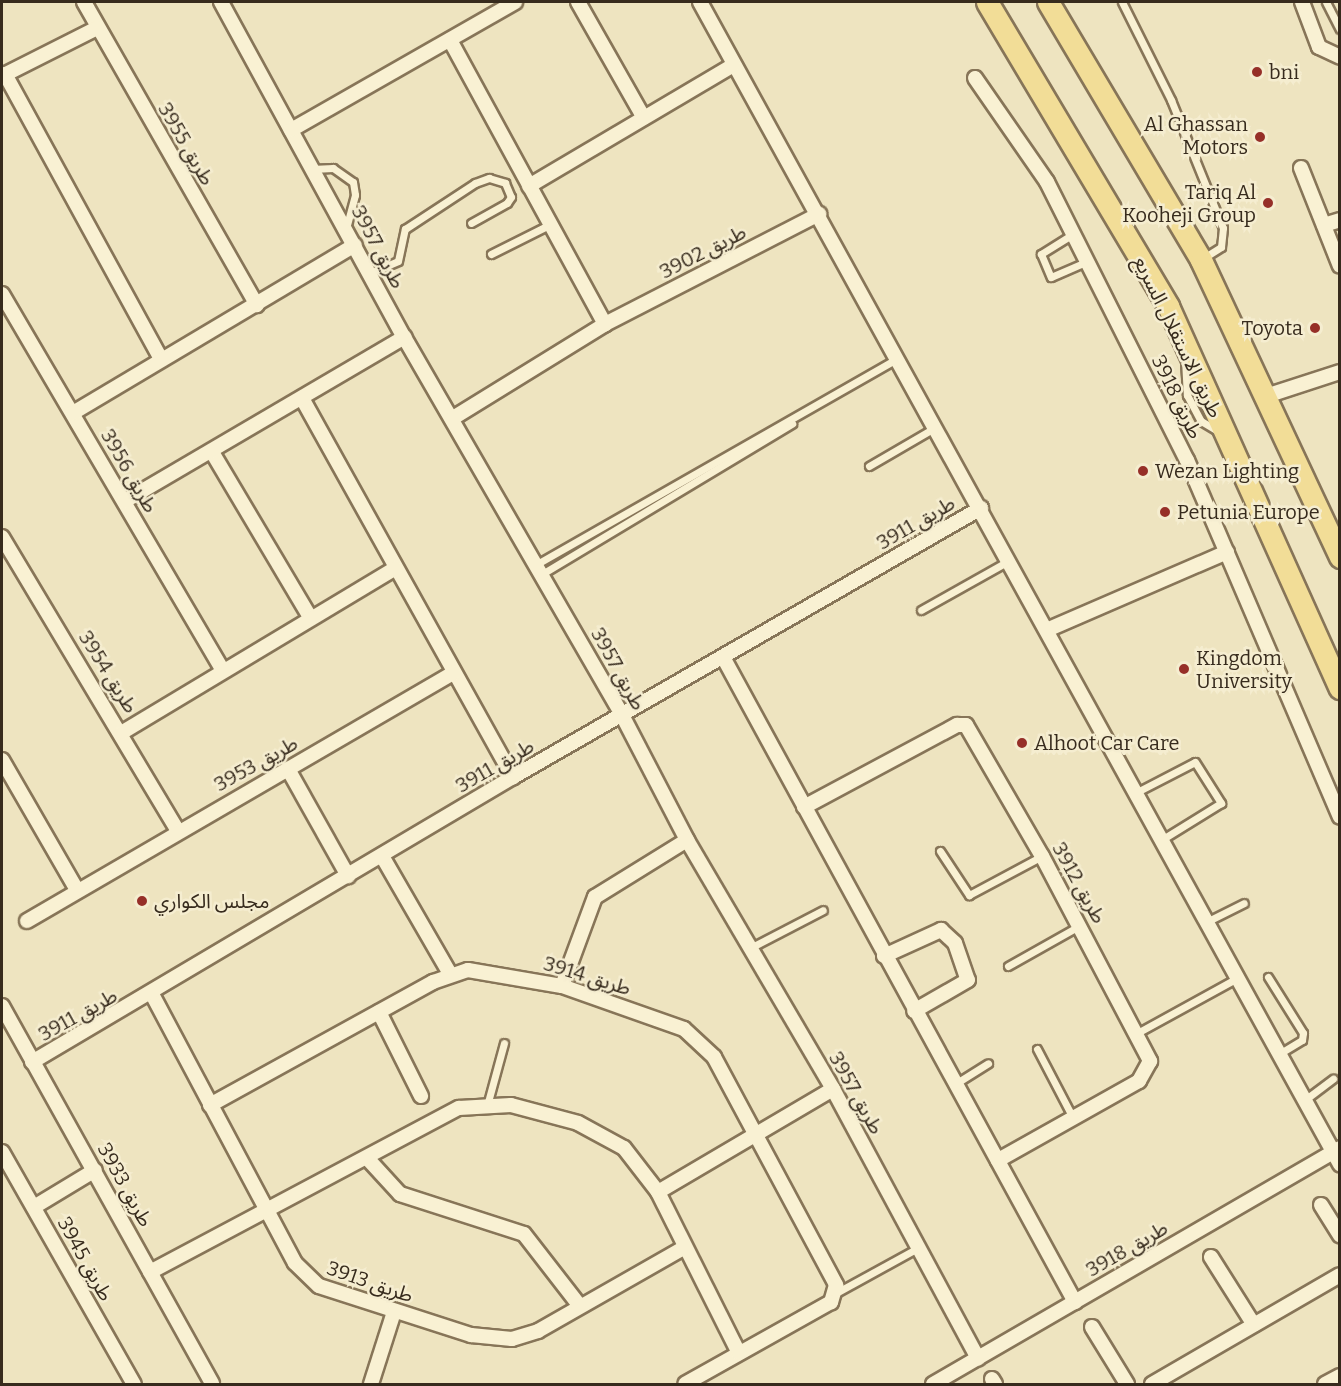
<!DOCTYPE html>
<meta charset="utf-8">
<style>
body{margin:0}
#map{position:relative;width:1341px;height:1386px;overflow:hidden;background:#eee4c0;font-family:Bitter,"Noto Sans Arabic",serif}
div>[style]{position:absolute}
.roads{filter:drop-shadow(2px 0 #877558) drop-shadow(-2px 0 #877558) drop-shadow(0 2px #877558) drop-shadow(0 -2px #877558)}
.service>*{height:7px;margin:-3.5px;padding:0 3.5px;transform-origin:3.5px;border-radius:3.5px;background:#f9f1d3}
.minor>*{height:14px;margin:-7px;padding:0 7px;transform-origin:7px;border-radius:7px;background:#f9f1d3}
.primary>*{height:21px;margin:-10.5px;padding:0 10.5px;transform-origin:10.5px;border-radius:10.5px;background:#f2dd97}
.dots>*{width:16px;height:16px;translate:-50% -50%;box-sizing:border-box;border:3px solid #f5edd0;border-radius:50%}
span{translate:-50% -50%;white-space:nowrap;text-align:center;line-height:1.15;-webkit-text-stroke:5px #f5edd0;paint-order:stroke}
.poi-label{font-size:20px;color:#372b1d}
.left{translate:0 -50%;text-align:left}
.right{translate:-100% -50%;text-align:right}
.street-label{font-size:20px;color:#372b1d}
.frame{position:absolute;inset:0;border:3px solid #372b1d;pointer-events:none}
</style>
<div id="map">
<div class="roads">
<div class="service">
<i style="left:1122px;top:2px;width:110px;rotate:63.4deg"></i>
<i style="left:1171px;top:100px;width:138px;rotate:67.9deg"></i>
<i style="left:1223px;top:228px;width:19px;rotate:96deg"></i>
<i style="left:1221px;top:247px;width:22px;rotate:148deg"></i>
<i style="left:1326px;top:2px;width:30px;rotate:63deg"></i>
<i style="left:312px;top:169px;width:21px;rotate:-3deg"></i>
<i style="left:333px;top:168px;width:24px;rotate:35deg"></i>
<i style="left:353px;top:182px;width:13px;rotate:81deg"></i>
<i style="left:355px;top:195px;width:34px;rotate:105deg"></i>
<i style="left:1073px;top:234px;width:38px;rotate:148deg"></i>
<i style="left:1041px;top:254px;width:25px;rotate:67deg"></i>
<i style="left:1051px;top:277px;width:40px;rotate:-23.4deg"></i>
<i style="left:491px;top:254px;width:67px;rotate:-26.6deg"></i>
<i style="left:370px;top:273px;width:30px;rotate:-23deg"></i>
<i style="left:398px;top:261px;width:33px;rotate:-78deg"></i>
<i style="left:405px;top:229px;width:84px;rotate:-33.3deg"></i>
<i style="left:475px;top:183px;width:15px;rotate:-20deg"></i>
<i style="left:489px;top:178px;width:17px;rotate:17deg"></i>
<i style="left:505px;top:183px;width:15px;rotate:67deg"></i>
<i style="left:511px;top:197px;width:7px;rotate:124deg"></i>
<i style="left:507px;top:203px;width:41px;rotate:150.9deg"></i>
<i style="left:1185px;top:359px;width:36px;rotate:87deg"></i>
<i style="left:1187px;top:395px;width:30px;rotate:62deg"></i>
<i style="left:1201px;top:421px;width:21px;rotate:31deg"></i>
<i style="left:869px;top:466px;width:78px;rotate:-30.2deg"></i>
<i style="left:537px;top:564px;width:414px;rotate:-29.7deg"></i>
<i style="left:542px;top:574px;width:292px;rotate:-31deg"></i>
<i style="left:921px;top:610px;width:102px;rotate:-29.3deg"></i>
<i style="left:1137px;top:792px;width:65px;rotate:-27.3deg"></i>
<i style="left:1195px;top:762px;width:49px;rotate:57.6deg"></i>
<i style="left:1221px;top:803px;width:68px;rotate:148.2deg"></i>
<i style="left:940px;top:851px;width:53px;rotate:56.6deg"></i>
<i style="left:969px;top:895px;width:83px;rotate:-28.1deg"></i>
<i style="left:1208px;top:921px;width:40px;rotate:-26.6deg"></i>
<i style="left:750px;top:948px;width:82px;rotate:-27.5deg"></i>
<i style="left:1008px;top:966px;width:81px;rotate:-29.4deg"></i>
<i style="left:1268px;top:977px;width:66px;rotate:58deg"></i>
<i style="left:1303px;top:1033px;width:7px;rotate:98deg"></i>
<i style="left:1302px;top:1040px;width:26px;rotate:149deg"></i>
<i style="left:1139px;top:1032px;width:114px;rotate:-28.8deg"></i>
<i style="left:1037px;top:1049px;width:78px;rotate:62.4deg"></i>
<i style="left:955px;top:1084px;width:39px;rotate:-32deg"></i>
<i style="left:1306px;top:1099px;width:34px;rotate:-37deg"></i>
<i style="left:488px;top:1102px;width:61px;rotate:-74.8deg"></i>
<i style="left:836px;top:1293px;width:94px;rotate:-28.8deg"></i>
</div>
<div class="minor">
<i style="left:84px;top:2px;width:349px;rotate:60.3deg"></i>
<i style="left:221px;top:2px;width:382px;rotate:61.4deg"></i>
<i style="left:404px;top:337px;width:439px;rotate:60deg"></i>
<i style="left:623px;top:717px;width:139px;rotate:62.5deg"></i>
<i style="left:687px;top:840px;width:289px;rotate:59.6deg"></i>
<i style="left:833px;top:1089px;width:306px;rotate:61.7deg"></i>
<i style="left:578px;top:2px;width:133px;rotate:60.4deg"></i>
<i style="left:700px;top:2px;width:1327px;rotate:61.16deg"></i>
<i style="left:1302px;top:2px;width:48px;rotate:69.3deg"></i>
<i style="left:1319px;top:47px;width:23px;rotate:25deg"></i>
<i style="left:450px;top:40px;width:324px;rotate:61.4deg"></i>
<i style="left:5px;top:74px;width:325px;rotate:61.3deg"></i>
<i style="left:2px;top:76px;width:106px;rotate:-26.8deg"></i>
<i style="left:975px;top:78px;width:126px;rotate:55.3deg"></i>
<i style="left:1047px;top:182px;width:311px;rotate:63.3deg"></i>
<i style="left:1187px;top:460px;width:388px;rotate:66.8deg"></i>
<i style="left:291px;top:130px;width:258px;rotate:-29.7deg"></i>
<i style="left:1301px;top:168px;width:105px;rotate:68.3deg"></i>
<i style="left:529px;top:186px;width:238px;rotate:-30.6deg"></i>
<i style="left:1324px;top:225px;width:17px;rotate:-17deg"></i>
<i style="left:2px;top:294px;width:435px;rotate:59.6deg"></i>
<i style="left:1266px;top:396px;width:78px;rotate:-18deg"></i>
<i style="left:303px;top:400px;width:432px;rotate:60.9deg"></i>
<i style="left:73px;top:413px;width:328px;rotate:-30.8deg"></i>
<i style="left:453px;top:418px;width:179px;rotate:-31.7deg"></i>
<i style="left:605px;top:324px;width:241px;rotate:-27.2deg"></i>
<i style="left:212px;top:452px;width:192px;rotate:59.3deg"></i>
<i style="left:125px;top:501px;width:324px;rotate:-30.4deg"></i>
<i style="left:2px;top:537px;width:340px;rotate:59.1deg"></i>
<i style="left:1049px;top:629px;width:194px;rotate:-23.4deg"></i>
<i style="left:723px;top:657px;width:735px;rotate:61.38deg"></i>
<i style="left:123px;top:732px;width:318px;rotate:-31deg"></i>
<i style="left:2px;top:760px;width:150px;rotate:60deg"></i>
<i style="left:288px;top:769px;width:123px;rotate:60.7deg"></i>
<i style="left:804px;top:807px;width:174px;rotate:-28.2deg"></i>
<i style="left:957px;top:725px;width:9px"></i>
<i style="left:966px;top:725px;width:151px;rotate:59.9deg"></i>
<i style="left:1042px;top:856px;width:232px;rotate:62.2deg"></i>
<i style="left:1150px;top:1061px;width:23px;rotate:119deg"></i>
<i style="left:1139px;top:1081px;width:162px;rotate:150.7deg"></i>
<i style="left:382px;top:856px;width:136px;rotate:60deg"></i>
<i style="left:27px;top:921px;width:494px;rotate:-30.2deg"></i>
<i style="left:884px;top:956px;width:63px;rotate:-24.5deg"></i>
<i style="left:941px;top:930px;width:19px;rotate:43deg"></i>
<i style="left:955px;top:943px;width:39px;rotate:71deg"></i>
<i style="left:968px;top:980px;width:62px;rotate:150.1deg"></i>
<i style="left:562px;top:986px;width:95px;rotate:-69.7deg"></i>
<i style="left:595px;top:897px;width:108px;rotate:-31.8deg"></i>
<i style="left:153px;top:996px;width:302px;rotate:62deg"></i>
<i style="left:295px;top:1263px;width:33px;rotate:44deg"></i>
<i style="left:319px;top:1286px;width:160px;rotate:17.9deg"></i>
<i style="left:471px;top:1335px;width:41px;rotate:5.6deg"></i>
<i style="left:512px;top:1339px;width:27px;rotate:-17deg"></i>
<i style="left:538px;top:1331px;width:166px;rotate:-29.7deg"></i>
<i style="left:2px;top:1006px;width:432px;rotate:60.9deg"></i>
<i style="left:379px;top:1012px;width:94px;rotate:63.4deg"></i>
<i style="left:32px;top:1062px;width:559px;rotate:-30.65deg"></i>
<i style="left:513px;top:777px;width:540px;rotate:-29.89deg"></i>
<i style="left:210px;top:1105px;width:255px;rotate:-28.9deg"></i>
<i style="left:433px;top:982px;width:37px;rotate:-19deg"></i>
<i style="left:468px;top:970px;width:95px;rotate:9.7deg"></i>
<i style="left:562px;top:986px;width:129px;rotate:19.4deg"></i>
<i style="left:684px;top:1029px;width:41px;rotate:43deg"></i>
<i style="left:714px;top:1057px;width:259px;rotate:61.8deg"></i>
<i style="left:836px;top:1285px;width:18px;rotate:106deg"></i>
<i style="left:831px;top:1302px;width:167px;rotate:150.7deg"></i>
<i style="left:2px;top:1152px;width:267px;rotate:60.4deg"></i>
<i style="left:367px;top:1158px;width:49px;rotate:47.5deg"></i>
<i style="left:400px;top:1194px;width:130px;rotate:17.9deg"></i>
<i style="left:524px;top:1234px;width:90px;rotate:52.2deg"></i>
<i style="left:658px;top:1192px;width:203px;rotate:-30.5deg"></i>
<i style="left:1321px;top:1205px;width:36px;rotate:58deg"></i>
<i style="left:34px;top:1207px;width:71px;rotate:-31.2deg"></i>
<i style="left:1211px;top:1257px;width:80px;rotate:57.7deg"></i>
<i style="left:150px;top:1272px;width:350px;rotate:-28deg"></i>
<i style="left:459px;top:1108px;width:52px;rotate:-3.3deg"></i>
<i style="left:511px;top:1105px;width:69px;rotate:15deg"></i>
<i style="left:578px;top:1123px;width:52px;rotate:28.5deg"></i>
<i style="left:624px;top:1148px;width:56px;rotate:52.3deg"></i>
<i style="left:658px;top:1192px;width:180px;rotate:63.3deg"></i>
<i style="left:1092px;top:1327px;width:67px;rotate:58.4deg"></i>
<i style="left:992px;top:1379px;width:6px;rotate:59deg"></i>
<i style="left:371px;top:1384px;width:76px;rotate:-72.3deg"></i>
<i style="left:933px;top:1384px;width:470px;rotate:-30.1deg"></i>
<i style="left:1152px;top:1384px;width:217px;rotate:-30.1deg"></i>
<i style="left:1325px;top:1384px;width:17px;rotate:-28deg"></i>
</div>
<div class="primary">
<i style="left:987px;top:2px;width:354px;rotate:59.2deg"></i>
<i style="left:1168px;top:306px;width:419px;rotate:65.8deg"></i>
<i style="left:1048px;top:2px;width:300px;rotate:59.3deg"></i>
<i style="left:1201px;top:260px;width:328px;rotate:64.9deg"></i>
</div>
</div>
<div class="dots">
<i style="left:1257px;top:72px;background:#962f28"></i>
<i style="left:1260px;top:137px;background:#962f28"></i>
<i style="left:1268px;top:203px;background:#962f28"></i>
<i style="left:1315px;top:328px;background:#962f28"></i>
<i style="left:1143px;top:471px;background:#962f28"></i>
<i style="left:1165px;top:512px;background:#962f28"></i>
<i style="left:1184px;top:669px;background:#962f28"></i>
<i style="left:1022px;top:743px;background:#962f28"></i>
<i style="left:142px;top:901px;background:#962f28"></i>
</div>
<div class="poi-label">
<span class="left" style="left:1269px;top:72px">bni</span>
<span class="right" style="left:1248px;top:136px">Al Ghassan<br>Motors</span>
<span class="right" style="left:1256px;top:204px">Tariq Al<br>Kooheji Group</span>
<span class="right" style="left:1303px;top:328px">Toyota</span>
<span class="left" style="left:1155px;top:471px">Wezan Lighting</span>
<span class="left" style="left:1177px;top:512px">Petunia Europe</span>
<span class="left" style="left:1196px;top:670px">Kingdom<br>University</span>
<span class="left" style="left:1034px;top:743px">Alhoot Car Care</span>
<span class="left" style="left:154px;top:901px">مجلس الكواري</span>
</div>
<div class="street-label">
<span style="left:186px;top:144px;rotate:60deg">طريق 3955</span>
<span style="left:378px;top:247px;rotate:62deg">طريق 3957</span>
<span style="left:703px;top:252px;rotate:-27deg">طريق 3902</span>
<span style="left:1178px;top:337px;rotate:64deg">طريق الاستقلال السريع</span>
<span style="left:1177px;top:397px;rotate:64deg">طريق 3918</span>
<span style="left:129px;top:471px;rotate:60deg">طريق 3956</span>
<span style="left:916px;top:523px;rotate:-30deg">طريق 3911</span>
<span style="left:618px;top:669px;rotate:61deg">طريق 3957</span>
<span style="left:108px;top:672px;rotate:58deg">طريق 3954</span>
<span style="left:256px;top:764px;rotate:-29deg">طريق 3953</span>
<span style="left:495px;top:766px;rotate:-30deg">طريق 3911</span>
<span style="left:1079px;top:883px;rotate:61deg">طريق 3912</span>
<span style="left:587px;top:976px;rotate:17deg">طريق 3914</span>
<span style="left:78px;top:1015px;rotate:-29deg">طريق 3911</span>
<span style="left:856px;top:1093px;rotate:61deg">طريق 3957</span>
<span style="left:125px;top:1185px;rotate:61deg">طريق 3933</span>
<span style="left:1127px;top:1249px;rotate:-30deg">طريق 3918</span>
<span style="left:85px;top:1259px;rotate:61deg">طريق 3945</span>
<span style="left:370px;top:1282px;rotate:19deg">طريق 3913</span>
</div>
<div class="frame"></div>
</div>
